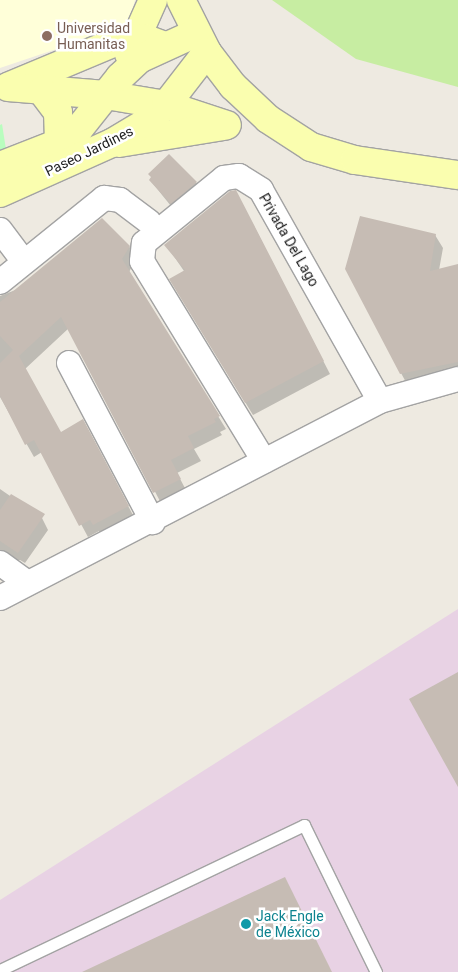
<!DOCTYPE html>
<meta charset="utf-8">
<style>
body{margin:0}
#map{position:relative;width:458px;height:972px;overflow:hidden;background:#eeeae1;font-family:Roboto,sans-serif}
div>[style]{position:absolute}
.industrial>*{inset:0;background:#e8d2e4}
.education>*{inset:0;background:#ffffd9}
.grass>*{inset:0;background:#c7eda2}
.park>*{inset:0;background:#b9fdbe}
.shadow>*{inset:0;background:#0003}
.building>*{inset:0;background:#c6bcb4}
.roads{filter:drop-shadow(1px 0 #a3a3a3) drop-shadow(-1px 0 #a3a3a3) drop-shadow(0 1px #a3a3a3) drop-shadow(0 -1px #a3a3a3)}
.lane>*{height:11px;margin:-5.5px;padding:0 5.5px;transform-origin:5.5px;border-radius:5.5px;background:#fff}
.street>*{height:24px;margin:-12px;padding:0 12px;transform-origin:12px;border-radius:12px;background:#fff}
.secondary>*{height:28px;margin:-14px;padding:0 14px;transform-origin:14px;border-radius:14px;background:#fafeaf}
.dots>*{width:14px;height:14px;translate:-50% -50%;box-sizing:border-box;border:2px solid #fff;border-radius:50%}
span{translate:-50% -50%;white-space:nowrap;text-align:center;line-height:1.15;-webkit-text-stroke:5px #fff;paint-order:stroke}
.education-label{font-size:14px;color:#785e54}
.left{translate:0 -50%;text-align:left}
.street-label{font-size:14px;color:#1c1c1c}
.culture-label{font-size:14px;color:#0d838f}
</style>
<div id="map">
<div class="industrial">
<i style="clip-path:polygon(458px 609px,458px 972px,0 972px,0 900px)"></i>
</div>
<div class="education">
<i style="clip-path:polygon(0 0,135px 0,128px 25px,0 68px)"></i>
</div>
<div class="grass">
<i style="clip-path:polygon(272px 0,458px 0,458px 87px,356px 59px)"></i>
</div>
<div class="park">
<i style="clip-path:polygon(2px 124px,7px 156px,0 159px,0 125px)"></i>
</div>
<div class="shadow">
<i style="clip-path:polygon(169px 156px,196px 183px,203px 196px,179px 216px,150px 180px)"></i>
<i style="clip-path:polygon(243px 205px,330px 374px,253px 415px,178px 292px,184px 271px,166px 245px)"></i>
<i style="clip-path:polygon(435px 235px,443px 248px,439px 270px,458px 271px,458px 376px,408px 386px,401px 373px)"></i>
<i style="clip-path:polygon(129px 246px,136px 259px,129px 272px,226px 429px,220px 432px,222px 435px,194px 449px,201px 461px,177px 473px,187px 492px,162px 505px,69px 328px,25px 369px,60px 433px,90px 433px,135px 519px,102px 537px,99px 531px,88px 537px,42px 452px,34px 457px,0 397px,0 296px)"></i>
<i style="clip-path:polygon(0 489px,42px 518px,48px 530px,25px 563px,20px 560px,0 563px)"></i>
</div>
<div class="building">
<i style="clip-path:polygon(169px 154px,197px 182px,171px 204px,149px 180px,151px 177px,148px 174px)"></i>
<i style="clip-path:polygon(236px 190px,324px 361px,245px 403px,169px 279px,185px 270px,164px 245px,230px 191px)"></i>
<i style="clip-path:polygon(360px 216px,436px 234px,430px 271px,458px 264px,458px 362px,400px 374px,345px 269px)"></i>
<i style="clip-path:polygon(102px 218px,130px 246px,122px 259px,220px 416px,214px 419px,216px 422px,188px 436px,194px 448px,171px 460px,181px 479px,153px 493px,61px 317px,19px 356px,61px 432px,83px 419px,129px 506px,93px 525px,90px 520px,79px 526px,34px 440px,25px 445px,0 396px,0 363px,13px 350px,0 336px,0 302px)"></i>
<i style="clip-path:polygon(11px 494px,45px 514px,18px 553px,0 541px,0 510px)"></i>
<i style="clip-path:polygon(458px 672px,458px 787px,409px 699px)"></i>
<i style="clip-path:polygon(285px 877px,332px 972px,82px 972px)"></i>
</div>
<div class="roads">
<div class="lane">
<i style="left:0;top:970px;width:337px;rotate:-25.5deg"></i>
<i style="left:304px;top:825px;width:164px;rotate:63.9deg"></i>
</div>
<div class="street">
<i style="left:0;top:230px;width:38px;rotate:53deg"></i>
<i style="left:0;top:282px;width:134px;rotate:-38.9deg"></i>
<i style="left:104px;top:198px;width:16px;rotate:7deg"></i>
<i style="left:120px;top:200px;width:36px;rotate:37deg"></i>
<i style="left:69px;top:363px;width:180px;rotate:62.2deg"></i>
<i style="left:264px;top:461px;width:234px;rotate:-121.4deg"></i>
<i style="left:142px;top:261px;width:18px;rotate:-84deg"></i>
<i style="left:144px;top:243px;width:103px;rotate:-39.1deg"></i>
<i style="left:224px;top:178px;width:15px;rotate:-8deg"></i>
<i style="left:239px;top:176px;width:26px;rotate:32deg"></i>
<i style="left:261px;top:190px;width:242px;rotate:60.6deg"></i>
<i style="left:0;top:563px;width:34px;rotate:36deg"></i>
<i style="left:0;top:598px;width:428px;rotate:-27.4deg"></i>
<i style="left:380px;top:401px;width:81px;rotate:-15.8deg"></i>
</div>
<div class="secondary">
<i style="left:181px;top:0;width:58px;rotate:63.4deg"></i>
<i style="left:207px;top:52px;width:43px;rotate:52.6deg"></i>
<i style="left:233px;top:86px;width:48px;rotate:43.3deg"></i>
<i style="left:268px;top:119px;width:51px;rotate:33.1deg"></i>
<i style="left:311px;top:147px;width:46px;rotate:16.5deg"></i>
<i style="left:355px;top:160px;width:104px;rotate:8.3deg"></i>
<i style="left:129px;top:54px;width:59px;rotate:-66deg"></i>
<i style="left:10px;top:86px;width:119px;rotate:-22.7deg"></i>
<i style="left:120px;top:40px;width:23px;rotate:-5deg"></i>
<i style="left:143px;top:38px;width:23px;rotate:20deg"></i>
<i style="left:8px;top:87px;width:98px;rotate:4.7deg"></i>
<i style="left:106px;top:95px;width:61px;rotate:9.5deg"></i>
<i style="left:166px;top:105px;width:64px;rotate:18.2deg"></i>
<i style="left:42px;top:91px;width:26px;rotate:53deg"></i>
<i style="left:58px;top:112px;width:31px;rotate:88deg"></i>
<i style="left:119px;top:143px;width:106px;rotate:-9.2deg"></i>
<i style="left:0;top:166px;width:63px;rotate:-21.3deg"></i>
<i style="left:59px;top:143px;width:23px;rotate:-34deg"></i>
<i style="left:78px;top:130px;width:68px;rotate:-51.6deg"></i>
<i style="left:120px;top:77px;width:26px;rotate:-43deg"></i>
<i style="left:139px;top:59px;width:63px;rotate:-24.5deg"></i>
<i style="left:0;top:193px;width:123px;rotate:-24.1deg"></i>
<i style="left:112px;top:143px;width:37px;rotate:-31deg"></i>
<i style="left:144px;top:124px;width:29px;rotate:-41deg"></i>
<i style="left:166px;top:105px;width:67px;rotate:-52.3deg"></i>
</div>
</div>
<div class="dots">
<i style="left:47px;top:36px;background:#8d6e63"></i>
<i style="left:246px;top:924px;background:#0f9aa8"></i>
</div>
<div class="education-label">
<span class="left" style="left:57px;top:36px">Universidad<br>Humanitas</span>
</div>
<div class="street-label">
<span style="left:89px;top:151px;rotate:-26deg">Paseo Jardines</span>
<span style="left:289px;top:240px;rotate:60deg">Privada Del Lago</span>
</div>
<div class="culture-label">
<span class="left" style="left:256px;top:924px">Jack Engle<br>de México</span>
</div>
</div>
